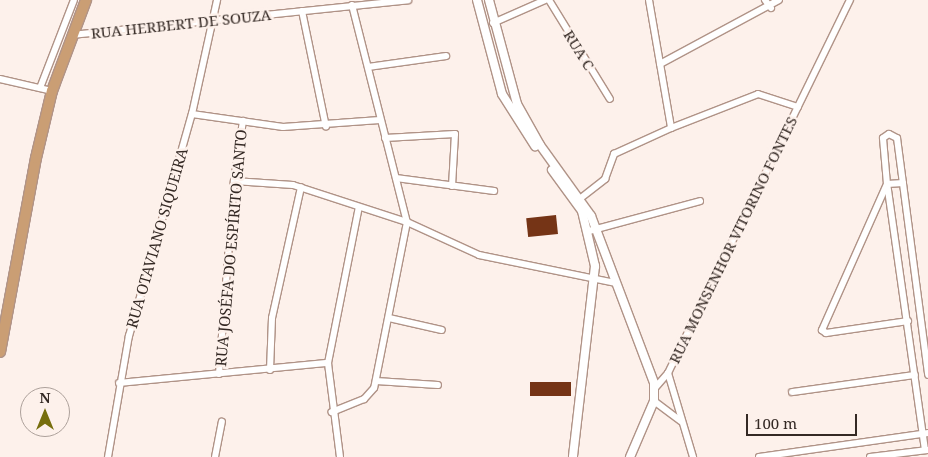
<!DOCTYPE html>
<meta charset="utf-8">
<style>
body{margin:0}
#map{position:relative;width:928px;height:457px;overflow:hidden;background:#fdf1eb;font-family:"Noto Serif",serif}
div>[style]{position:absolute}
.building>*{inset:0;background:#753416;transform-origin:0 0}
.roads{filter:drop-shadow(1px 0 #b09387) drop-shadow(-1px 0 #b09387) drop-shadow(0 1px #b09387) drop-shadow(0 -1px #b09387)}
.minor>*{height:6px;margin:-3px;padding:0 3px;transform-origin:3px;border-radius:3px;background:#fff}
.tertiary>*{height:8px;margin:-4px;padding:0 4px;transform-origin:4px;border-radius:4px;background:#fff}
.trunk>*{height:10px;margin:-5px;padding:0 5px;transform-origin:5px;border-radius:5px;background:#ca9e74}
span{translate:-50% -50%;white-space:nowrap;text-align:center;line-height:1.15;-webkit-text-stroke:5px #fdf1eb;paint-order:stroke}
.street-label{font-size:15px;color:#342924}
.north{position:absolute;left:20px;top:387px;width:50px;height:50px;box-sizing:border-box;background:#fdf1eb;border:1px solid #ada19b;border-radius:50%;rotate:0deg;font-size:14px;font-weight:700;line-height:20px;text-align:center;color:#342924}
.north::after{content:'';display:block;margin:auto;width:18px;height:22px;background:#776e0d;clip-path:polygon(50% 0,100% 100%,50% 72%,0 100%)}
.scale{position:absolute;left:746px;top:414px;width:111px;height:22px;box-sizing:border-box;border:2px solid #342924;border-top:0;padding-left:6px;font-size:15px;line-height:18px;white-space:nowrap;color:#342924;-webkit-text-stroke:4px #fdf1eb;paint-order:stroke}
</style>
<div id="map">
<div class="building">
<i style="left:556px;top:215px;width:19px;height:30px;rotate:84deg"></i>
<i style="left:571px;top:382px;width:14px;height:41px;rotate:90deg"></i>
</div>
<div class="roads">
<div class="minor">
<i style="left:549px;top:0;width:116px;rotate:58.4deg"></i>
<i style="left:649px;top:0;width:130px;rotate:80.2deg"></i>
<i style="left:765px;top:0;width:10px;rotate:53deg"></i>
<i style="left:352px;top:5px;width:224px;rotate:75.8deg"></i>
<i style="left:407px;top:222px;width:79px;rotate:24.6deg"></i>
<i style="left:479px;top:255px;width:140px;rotate:11.6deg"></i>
<i style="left:302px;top:11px;width:118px;rotate:78.3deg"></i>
<i style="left:493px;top:23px;width:57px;rotate:-23.9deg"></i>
<i style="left:72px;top:35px;width:338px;rotate:-5.9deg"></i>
<i style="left:660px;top:64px;width:135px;rotate:-28.3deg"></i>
<i style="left:368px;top:67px;width:79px;rotate:-8deg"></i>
<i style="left:0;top:79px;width:53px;rotate:13deg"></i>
<i style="left:40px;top:88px;width:94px;rotate:-68.9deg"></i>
<i style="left:192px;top:114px;width:92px;rotate:8.1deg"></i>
<i style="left:283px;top:127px;width:97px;rotate:-4.1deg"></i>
<i style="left:385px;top:138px;width:70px;rotate:-3.3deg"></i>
<i style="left:455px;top:134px;width:52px;rotate:93.3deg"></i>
<i style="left:396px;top:178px;width:99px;rotate:7.6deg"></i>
<i style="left:234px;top:181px;width:59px;rotate:3.9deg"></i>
<i style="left:293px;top:185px;width:120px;rotate:18deg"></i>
<i style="left:407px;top:222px;width:169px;rotate:101.2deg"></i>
<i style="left:374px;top:388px;width:15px;rotate:132deg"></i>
<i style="left:364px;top:399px;width:35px;rotate:158deg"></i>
<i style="left:903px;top:183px;width:16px;rotate:176deg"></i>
<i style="left:887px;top:184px;width:160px;rotate:114deg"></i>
<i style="left:822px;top:330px;width:5px;rotate:37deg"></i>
<i style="left:826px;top:333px;width:83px;rotate:-8.3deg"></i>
<i style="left:577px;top:201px;width:36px;rotate:-38deg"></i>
<i style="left:605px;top:179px;width:27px;rotate:-70deg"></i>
<i style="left:614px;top:154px;width:63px;rotate:-24.5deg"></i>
<i style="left:671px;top:128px;width:93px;rotate:-21.3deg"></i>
<i style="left:758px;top:94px;width:42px;rotate:18deg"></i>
<i style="left:589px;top:231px;width:115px;rotate:-15.1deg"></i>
<i style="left:389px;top:318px;width:54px;rotate:12.8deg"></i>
<i style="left:270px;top:370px;width:52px;rotate:-87.8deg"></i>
<i style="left:272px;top:318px;width:134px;rotate:-77.5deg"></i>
<i style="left:668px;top:373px;width:88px;rotate:73.4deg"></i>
<i style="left:219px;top:374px;width:194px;rotate:-85.6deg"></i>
<i style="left:234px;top:181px;width:61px;rotate:-81.5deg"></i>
<i style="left:376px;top:381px;width:62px;rotate:3.7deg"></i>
<i style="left:119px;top:383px;width:210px;rotate:-5.5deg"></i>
<i style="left:655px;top:388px;width:20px;rotate:-49deg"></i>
<i style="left:668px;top:373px;width:415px;rotate:-64deg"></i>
<i style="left:792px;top:392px;width:124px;rotate:-7.9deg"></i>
<i style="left:654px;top:401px;width:34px;rotate:37deg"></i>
<i style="left:925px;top:450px;width:269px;rotate:-98.1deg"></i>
<i style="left:887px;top:184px;width:46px;rotate:-95deg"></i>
<i style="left:883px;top:138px;width:7px;rotate:-34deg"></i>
<i style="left:889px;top:134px;width:9px;rotate:27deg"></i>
<i style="left:897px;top:138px;width:239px;rotate:82.5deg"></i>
<i style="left:108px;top:457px;width:123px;rotate:-80.2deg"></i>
<i style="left:129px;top:336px;width:231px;rotate:-74.2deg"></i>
<i style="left:192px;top:114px;width:117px;rotate:-77.6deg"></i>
<i style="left:215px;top:457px;width:36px;rotate:-79deg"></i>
<i style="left:340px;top:457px;width:95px;rotate:-97.3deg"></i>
<i style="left:328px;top:363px;width:159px;rotate:-78.8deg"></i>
<i style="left:759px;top:457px;width:171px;rotate:-8.1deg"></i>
<i style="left:870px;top:457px;width:58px;rotate:-6.9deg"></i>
</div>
<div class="tertiary">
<i style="left:477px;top:0;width:97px;rotate:75.1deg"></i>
<i style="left:502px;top:94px;width:62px;rotate:57.6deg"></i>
<i style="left:489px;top:0;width:108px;rotate:74.9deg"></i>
<i style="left:517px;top:104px;width:47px;rotate:60.7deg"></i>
<i style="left:540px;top:145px;width:87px;rotate:54.3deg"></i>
<i style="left:591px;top:216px;width:178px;rotate:69.3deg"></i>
<i style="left:654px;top:383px;width:18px;rotate:90deg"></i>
<i style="left:654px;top:401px;width:61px;rotate:113.2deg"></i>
<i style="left:552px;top:170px;width:51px;rotate:53.8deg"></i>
<i style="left:582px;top:211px;width:57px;rotate:76.7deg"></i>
<i style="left:595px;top:266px;width:192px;rotate:96.6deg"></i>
</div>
<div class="trunk">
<i style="left:0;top:352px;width:197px;rotate:-79.5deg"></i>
<i style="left:36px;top:158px;width:69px;rotate:-76.6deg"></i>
<i style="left:52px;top:91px;width:97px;rotate:-69.5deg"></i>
</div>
</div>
<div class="street-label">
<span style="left:181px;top:24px;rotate:-6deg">RUA HERBERT DE SOUZA</span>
<span style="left:579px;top:50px;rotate:58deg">RUA C</span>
<span style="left:157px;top:238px;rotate:-74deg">RUA OTAVIANO SIQUEIRA</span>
<span style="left:733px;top:240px;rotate:-64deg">RUA MONSENHOR VITORINO FONTES</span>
<span style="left:231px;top:248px;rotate:-85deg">RUA JOSÉFA DO ESPÍRITO SANTO</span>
</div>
<div class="north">N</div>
<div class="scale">100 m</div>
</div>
